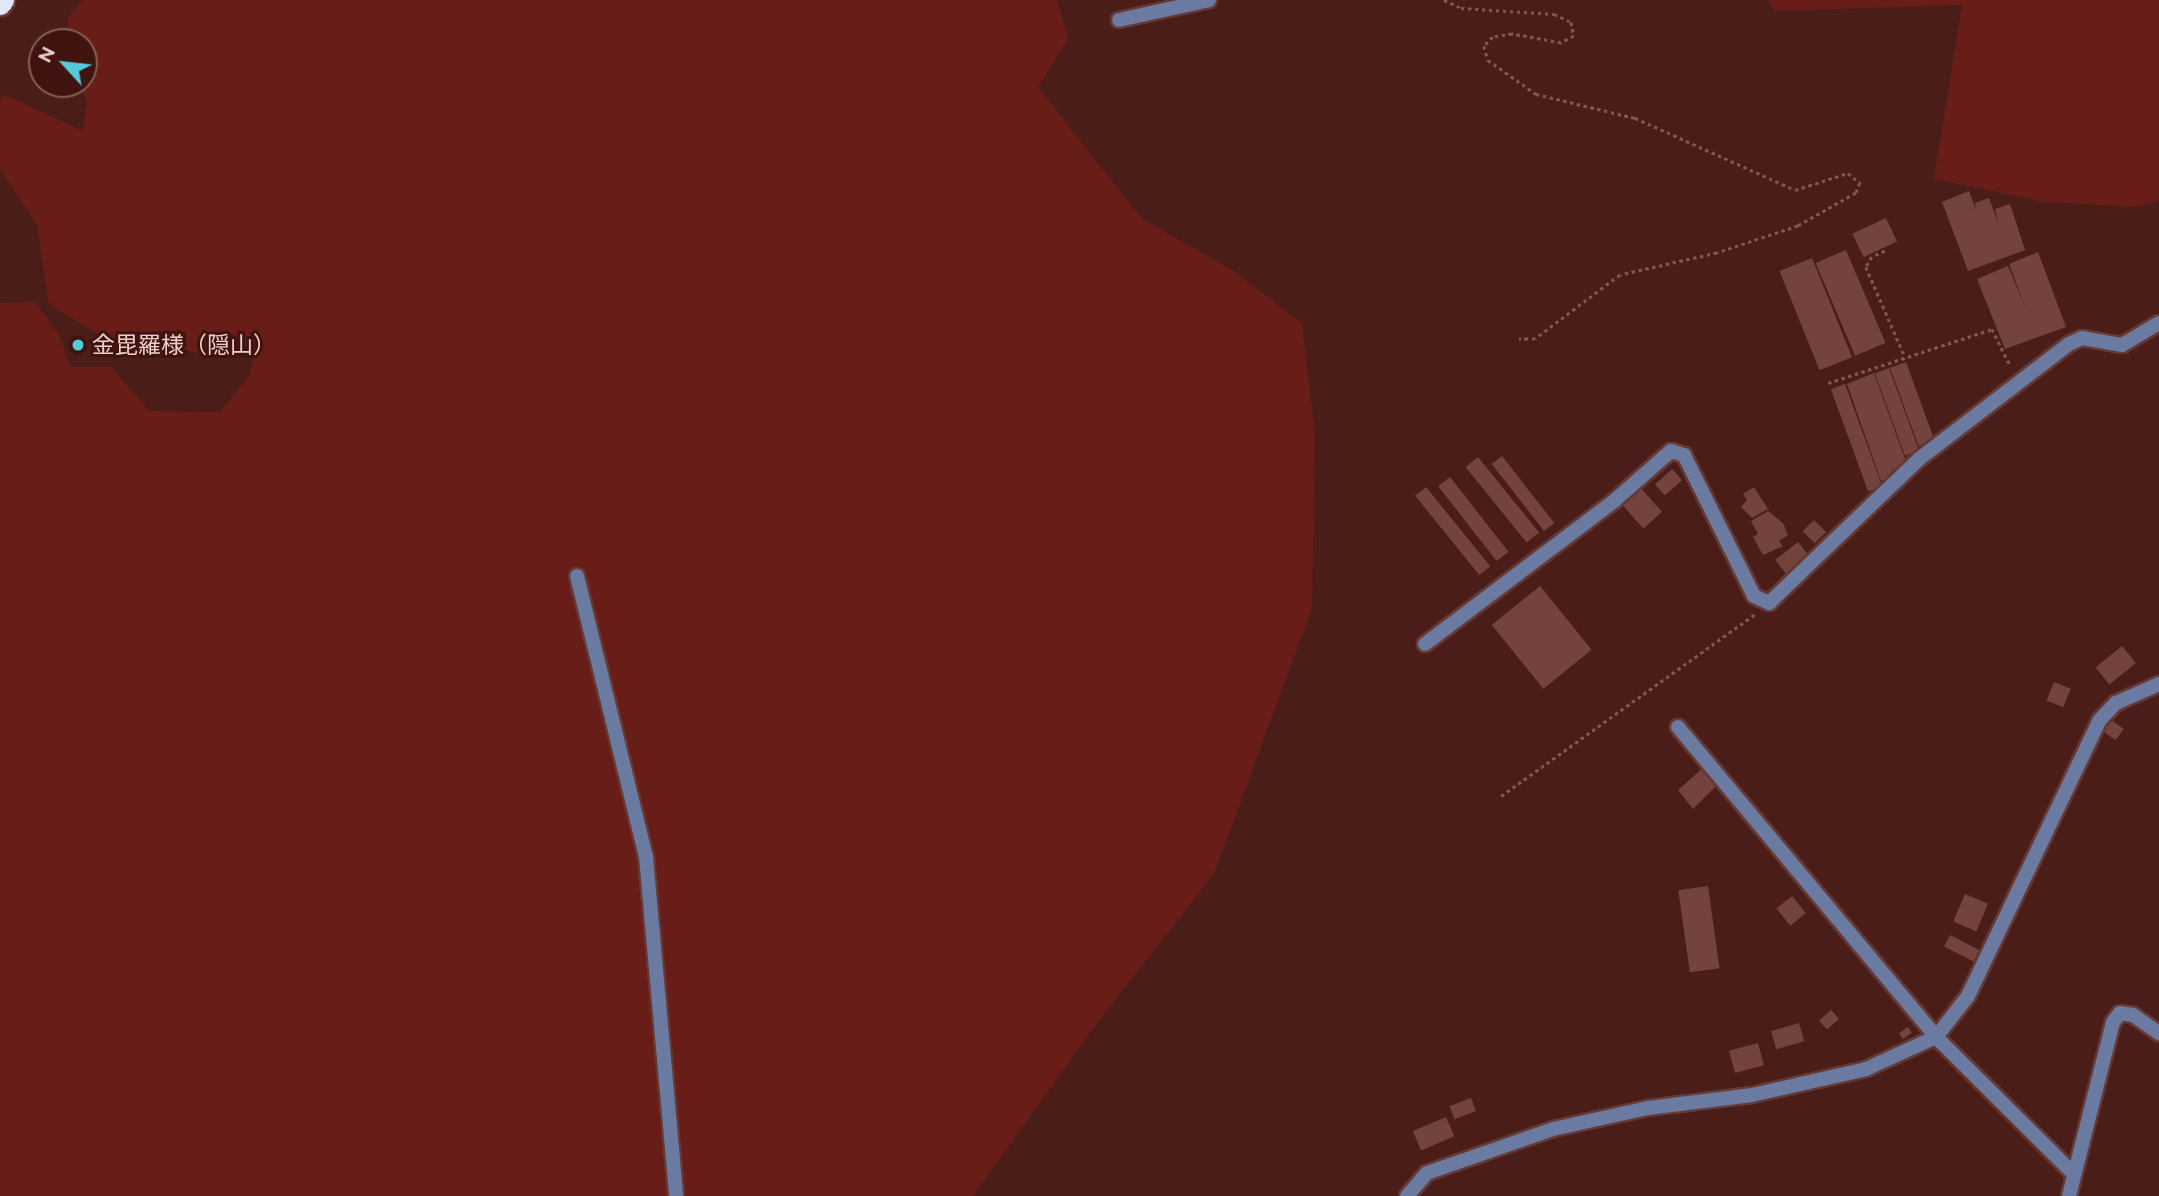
<!DOCTYPE html>
<meta charset="utf-8">
<style>
body{margin:0}
#map{position:relative;width:2159px;height:1196px;overflow:hidden;background:#4b1d19;font-family:Raleway,"Noto Sans JP",sans-serif}
div>[style]{position:absolute}
.green>*{inset:0;background:#681d18}
.building>*{inset:0;background:#75433d;transform-origin:0 0}
.path>*{height:2.5px;margin-top:-1.25px;transform-origin:0;background:repeating-linear-gradient(90deg,#815753 0 3.5px,transparent 0 7px)}
.roads{filter:drop-shadow(2px 0 #653935) drop-shadow(-2px 0 #653935) drop-shadow(0 2px #653935) drop-shadow(0 -2px #653935)}
.street>*{height:14px;margin:-7px;padding:0 7px;transform-origin:7px;border-radius:7px;background:#6b7aa0}
.highway>*{height:21px;margin:-10.5px;padding:0 10.5px;transform-origin:10.5px;border-radius:10.5px;background:#dfe7fa}
.dots>*{width:19px;height:19px;translate:-50% -50%;box-sizing:border-box;border:4px solid #40130f;border-radius:50%}
span{translate:-50% -50%;white-space:nowrap;text-align:center;line-height:1.15;-webkit-text-stroke:6px #40130f;paint-order:stroke}
.poi-label{font-size:23px;color:#edcec9}
.left{translate:0 -50%;text-align:left}
.north{position:absolute;left:28px;top:28px;width:70px;height:70px;box-sizing:border-box;background:#40130f;border:2px solid #855e59;border-radius:50%;rotate:297deg;font-size:19px;font-weight:700;line-height:28px;text-align:center;color:#edcec9}
.north::after{content:'';display:block;margin:auto;width:24px;height:32px;background:#53cbdb;clip-path:polygon(50% 0,100% 100%,50% 72%,0 100%)}
</style>
<div id="map">
<div class="green">
<i style="clip-path:polygon(83px 0,1057px 0,1068px 39px,1038px 87px,1142px 219px,1234px 271px,1302px 324px,1315px 434px,1312px 608px,1214px 874px,1094px 1027px,973px 1196px,0 1196px,0 303px,35px 302px,59px 335px,71px 367px,112px 367px,149px 411px,219px 412px,250px 375px,256px 343px,214px 358px,139px 337px,117px 346px,49px 304px,37px 225px,0 169px,0 103px,3px 94px,83px 131px,87px 102px,79px 84px,84px 84px,84px 42px,68px 42px,68px 17px)"></i>
<i style="clip-path:polygon(1768px 0,2159px 0,2159px 200px,2137px 207px,2045px 202px,1934px 179px,1962px 5px,1775px 11px)"></i>
</div>
<div class="building">
<i style="clip-path:polygon(1969px 191px,1976px 210px,1975px 203px,1989px 198px,1999px 225px,1995px 209px,2010px 204px,2025px 250px,1968px 271px,1942px 202px)"></i>
<i style="left:1886px;top:218px;width:26px;height:37px;rotate:65deg"></i>
<i style="left:1846px;top:250px;width:101px;height:33px;rotate:67deg"></i>
<i style="clip-path:polygon(2038px 252px,2066px 327px,2005px 349px,1977px 279px,2008px 266px,2026px 309px,2009px 264px)"></i>
<i style="left:1812px;top:258px;width:107px;height:35px;rotate:68deg"></i>
<i style="left:1906px;top:362px;width:83px;height:17px;rotate:70deg"></i>
<i style="left:1889px;top:368px;width:88px;height:15px;rotate:70deg"></i>
<i style="clip-path:polygon(1874px 373px,1907px 464px,1892px 470px,1894px 476px,1881px 481px,1847px 384px)"></i>
<i style="left:1845px;top:384px;width:109px;height:15px;rotate:70deg"></i>
<i style="left:1502px;top:456px;width:85px;height:13px;rotate:52deg"></i>
<i style="left:1478px;top:457px;width:97px;height:16px;rotate:51deg"></i>
<i style="left:1672px;top:469px;width:15px;height:23px;rotate:48deg"></i>
<i style="left:1450px;top:477px;width:95px;height:15px;rotate:52deg"></i>
<i style="left:1638px;top:485px;width:36px;height:25px;rotate:48deg"></i>
<i style="left:1426px;top:487px;width:102px;height:14px;rotate:51deg"></i>
<i style="clip-path:polygon(1754px 487px,1768px 509px,1752px 518px,1741px 507px,1747px 500px,1743px 494px)"></i>
<i style="clip-path:polygon(1768px 511px,1783px 523px,1788px 535px,1779px 541px,1783px 546px,1763px 555px,1753px 537px,1758px 534px,1751px 521px)"></i>
<i style="left:1814px;top:520px;width:17px;height:16px;rotate:45deg"></i>
<i style="left:1798px;top:542px;width:18px;height:29px;rotate:52deg"></i>
<i style="left:1540px;top:586px;width:82px;height:62px;rotate:51deg"></i>
<i style="left:2122px;top:646px;width:22px;height:34px;rotate:51deg"></i>
<i style="left:2054px;top:682px;width:18px;height:20px;rotate:22deg"></i>
<i style="left:2110px;top:719px;width:17px;height:14px;rotate:36deg"></i>
<i style="clip-path:polygon(1702px 769px,1716px 786px,1693px 809px,1678px 790px)"></i>
<i style="left:1708px;top:886px;width:83px;height:30px;rotate:82deg"></i>
<i style="left:1965px;top:894px;width:25px;height:30px;rotate:23deg"></i>
<i style="left:1792px;top:896px;width:22px;height:20px;rotate:51deg"></i>
<i style="left:1950px;top:935px;width:33px;height:13px;rotate:27deg"></i>
<i style="left:1831px;top:1010px;width:12px;height:16px;rotate:48deg"></i>
<i style="left:1799px;top:1023px;width:19px;height:29px;rotate:74deg"></i>
<i style="left:1908px;top:1027px;width:7px;height:11px;rotate:56deg"></i>
<i style="left:1758px;top:1043px;width:23px;height:30px;rotate:75deg"></i>
<i style="left:1471px;top:1098px;width:14px;height:23px;rotate:69deg"></i>
<i style="left:1446px;top:1117px;width:21px;height:36px;rotate:67deg"></i>
</div>
<div class="path">
<i style="left:1444px;top:0;width:19px;rotate:25deg"></i>
<i style="left:1461px;top:8px;width:93px;rotate:3.7deg"></i>
<i style="left:1554px;top:14px;width:19px;rotate:25deg"></i>
<i style="left:1571px;top:22px;width:14px;rotate:78deg"></i>
<i style="left:1574px;top:36px;width:15px;rotate:152deg"></i>
<i style="left:1561px;top:43px;width:50px;rotate:-169.6deg"></i>
<i style="left:1512px;top:34px;width:19px;rotate:171deg"></i>
<i style="left:1493px;top:37px;width:13px;rotate:135deg"></i>
<i style="left:1484px;top:46px;width:15px;rotate:74deg"></i>
<i style="left:1488px;top:60px;width:59px;rotate:35.3deg"></i>
<i style="left:1536px;top:94px;width:102px;rotate:13.6deg"></i>
<i style="left:1635px;top:118px;width:175px;rotate:24.2deg"></i>
<i style="left:1795px;top:190px;width:56px;rotate:-17.8deg"></i>
<i style="left:1848px;top:173px;width:16px;rotate:40deg"></i>
<i style="left:1860px;top:183px;width:11px;rotate:112deg"></i>
<i style="left:1856px;top:193px;width:67px;rotate:150.4deg"></i>
<i style="left:1798px;top:226px;width:85px;rotate:161.6deg"></i>
<i style="left:1717px;top:253px;width:99px;rotate:167.2deg"></i>
<i style="left:1620px;top:275px;width:106px;rotate:143deg"></i>
<i style="left:1535px;top:339px;width:16px;rotate:180deg"></i>
<i style="left:1885px;top:251px;width:14px;rotate:155deg"></i>
<i style="left:1872px;top:257px;width:12px;rotate:121deg"></i>
<i style="left:1866px;top:267px;width:96px;rotate:66.6deg"></i>
<i style="left:1828px;top:383px;width:173px;rotate:-18.2deg"></i>
<i style="left:1992px;top:329px;width:42px;rotate:63.4deg"></i>
<i style="left:1501px;top:796px;width:312px;rotate:-35.6deg"></i>
</div>
<div class="roads">
<div class="street">
<i style="left:1119px;top:20px;width:92px;rotate:-12.5deg"></i>
<i style="left:577px;top:576px;width:289px;rotate:76.2deg"></i>
<i style="left:646px;top:857px;width:340px;rotate:84.9deg"></i>
<i style="left:1425px;top:644px;width:237px;rotate:-37.1deg"></i>
<i style="left:1614px;top:501px;width:76px;rotate:-41.3deg"></i>
<i style="left:1671px;top:451px;width:14px;rotate:17deg"></i>
<i style="left:1684px;top:455px;width:157px;rotate:63.6deg"></i>
<i style="left:1754px;top:596px;width:17px;rotate:25deg"></i>
<i style="left:1769px;top:603px;width:208px;rotate:-43.8deg"></i>
<i style="left:1919px;top:459px;width:189px;rotate:-37.5deg"></i>
<i style="left:2069px;top:344px;width:14px;rotate:-25deg"></i>
<i style="left:2082px;top:338px;width:41px;rotate:9.9deg"></i>
<i style="left:2122px;top:345px;width:43px;rotate:-30.7deg"></i>
<i style="left:1678px;top:727px;width:403px;rotate:50.2deg"></i>
<i style="left:1936px;top:1037px;width:194px;rotate:44.8deg"></i>
<i style="left:1407px;top:1196px;width:30px;rotate:-49deg"></i>
<i style="left:1427px;top:1173px;width:133px;rotate:-19.2deg"></i>
<i style="left:1553px;top:1129px;width:97px;rotate:-12.5deg"></i>
<i style="left:1648px;top:1108px;width:105px;rotate:-7.1deg"></i>
<i style="left:1752px;top:1095px;width:117px;rotate:-12.8deg"></i>
<i style="left:1866px;top:1069px;width:77px;rotate:-24.6deg"></i>
<i style="left:1936px;top:1037px;width:52px;rotate:-52deg"></i>
<i style="left:1968px;top:996px;width:305px;rotate:-64.5deg"></i>
<i style="left:2099px;top:721px;width:25px;rotate:-47deg"></i>
<i style="left:2116px;top:703px;width:47px;rotate:-23.8deg"></i>
<i style="left:2069px;top:1196px;width:179px;rotate:-75.8deg"></i>
<i style="left:2113px;top:1022px;width:11px;rotate:-52deg"></i>
<i style="left:2120px;top:1013px;width:13px;rotate:9deg"></i>
<i style="left:2133px;top:1015px;width:32px;rotate:35deg"></i>
</div>
<div class="highway">
<i style="left:0;top:4px;width:5px;rotate:-53deg"></i>
</div>
</div>
<div class="dots">
<i style="left:78px;top:345px;background:#53cbdb"></i>
</div>
<div class="poi-label">
<span class="left" style="left:92px;top:345px">金毘羅様（隠山）</span>
</div>
<div class="north">N</div>
</div>
